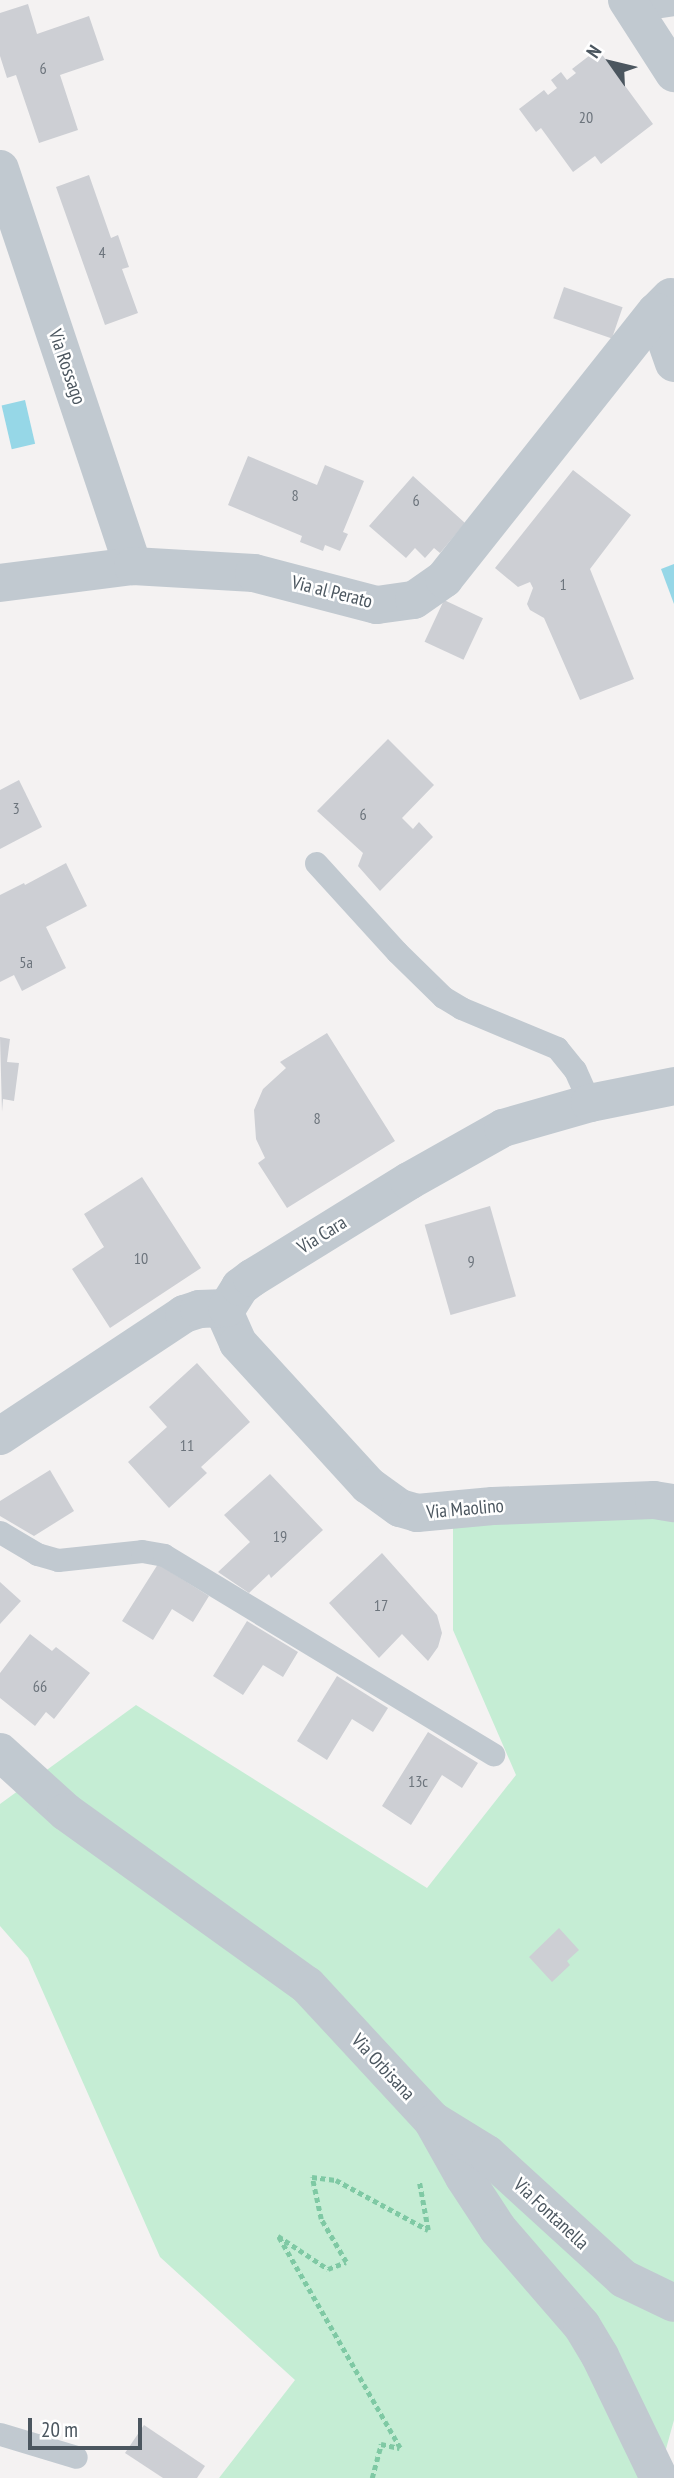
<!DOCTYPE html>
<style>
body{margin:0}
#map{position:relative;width:674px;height:2478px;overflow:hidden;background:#f4f2f2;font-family:"PT Sans Narrow",sans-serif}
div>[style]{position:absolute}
.green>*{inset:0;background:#c5edd4}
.water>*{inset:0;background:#96d7e7;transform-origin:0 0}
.building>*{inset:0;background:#cdcfd4;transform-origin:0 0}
.path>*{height:4.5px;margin-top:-2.25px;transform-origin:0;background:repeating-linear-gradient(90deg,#7fc9a4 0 5px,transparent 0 8.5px)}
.lane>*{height:23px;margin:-11.5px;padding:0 11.5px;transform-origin:11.5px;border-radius:11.5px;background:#c1c9d0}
.street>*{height:38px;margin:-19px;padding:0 19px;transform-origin:19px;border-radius:19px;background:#c1c9d0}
span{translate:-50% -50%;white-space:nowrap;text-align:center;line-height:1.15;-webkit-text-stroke:5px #fff;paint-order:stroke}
.number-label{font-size:16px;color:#6c747c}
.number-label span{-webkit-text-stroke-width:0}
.street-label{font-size:19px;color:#4b565f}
.north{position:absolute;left:576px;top:28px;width:70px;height:70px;-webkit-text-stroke:5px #fff;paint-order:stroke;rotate:304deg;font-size:19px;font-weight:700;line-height:28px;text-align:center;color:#4b565f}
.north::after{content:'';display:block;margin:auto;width:24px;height:32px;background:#4b565f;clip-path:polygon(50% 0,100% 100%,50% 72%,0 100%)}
.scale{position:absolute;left:28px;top:2418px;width:114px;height:32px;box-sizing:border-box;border:4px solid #4b565f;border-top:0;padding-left:9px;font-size:21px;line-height:24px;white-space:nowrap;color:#4b565f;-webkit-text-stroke:5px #fff;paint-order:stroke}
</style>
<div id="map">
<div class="green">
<i style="clip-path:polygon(674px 1503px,674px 2420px,658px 2478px,219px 2478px,295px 2380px,160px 2257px,28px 1958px,0 1926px,0 1804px,136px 1705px,427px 1888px,516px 1775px,453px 1630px,453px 1512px)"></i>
</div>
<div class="water">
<i style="left:25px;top:400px;width:45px;height:24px;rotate:77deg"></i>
<i style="clip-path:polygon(674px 564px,674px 604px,661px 569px)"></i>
</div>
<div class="building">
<i style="clip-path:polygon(28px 4px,37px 34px,89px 16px,104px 60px,60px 75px,78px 130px,39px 143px,16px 75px,7px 78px,0 56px,0 13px)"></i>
<i style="clip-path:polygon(598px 49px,653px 124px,601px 164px,595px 156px,573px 172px,541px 128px,536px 132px,519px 109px,544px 90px,548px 95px,557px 88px,551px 80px,561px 72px,567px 80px,576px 73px,572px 69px)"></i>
<i style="clip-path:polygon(89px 175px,111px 238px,118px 235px,129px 267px,122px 269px,138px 313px,105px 325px,56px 187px)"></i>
<i style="left:564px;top:287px;width:62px;height:33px;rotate:19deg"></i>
<i style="clip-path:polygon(248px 456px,317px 485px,325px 465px,364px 481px,343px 532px,348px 534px,340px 551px,325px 545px,323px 551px,300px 542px,302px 536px,228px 505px)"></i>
<i style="clip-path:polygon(573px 470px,631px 515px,590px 569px,634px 679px,580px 700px,544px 618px,530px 610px,527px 604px,533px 588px,530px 582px,518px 587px,495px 568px)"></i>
<i style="clip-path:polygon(413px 476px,465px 523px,440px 553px,434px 548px,425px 558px,415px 548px,406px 558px,369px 526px)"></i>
<i style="left:444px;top:600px;width:43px;height:46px;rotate:25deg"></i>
<i style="clip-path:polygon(388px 739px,434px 785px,402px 818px,413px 829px,419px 822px,433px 837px,380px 891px,358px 866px,363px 853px,317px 811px)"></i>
<i style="clip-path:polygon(19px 780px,42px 827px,0 849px,0 790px)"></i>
<i style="clip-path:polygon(66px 863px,87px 906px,46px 927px,66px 968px,22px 991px,14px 975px,0 982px,0 895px,24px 883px,25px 885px)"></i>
<i style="clip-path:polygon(327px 1033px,395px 1141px,287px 1208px,258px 1163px,265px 1158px,256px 1139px,254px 1110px,263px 1089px,286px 1068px,280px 1062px)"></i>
<i style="clip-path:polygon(0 1037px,10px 1039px,7px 1062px,19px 1063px,14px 1101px,3px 1099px,2px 1112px)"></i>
<i style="clip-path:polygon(142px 1177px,201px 1268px,110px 1328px,72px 1269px,104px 1247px,84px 1214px)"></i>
<i style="left:490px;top:1206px;width:94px;height:68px;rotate:74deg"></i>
<i style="clip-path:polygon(197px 1363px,250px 1422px,201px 1467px,207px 1473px,169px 1508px,128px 1462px,167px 1427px,149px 1407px)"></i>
<i style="clip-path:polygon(50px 1470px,74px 1511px,34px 1536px,0 1516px,0 1501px)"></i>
<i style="clip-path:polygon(270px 1474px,323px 1530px,271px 1578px,269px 1574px,249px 1593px,218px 1572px,250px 1542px,224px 1515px)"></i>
<i style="clip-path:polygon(382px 1553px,437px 1615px,442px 1633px,438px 1647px,428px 1661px,402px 1634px,379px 1658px,329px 1603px)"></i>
<i style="clip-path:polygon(158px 1564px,209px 1596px,193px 1622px,172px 1609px,153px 1640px,122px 1621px)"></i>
<i style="clip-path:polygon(0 1582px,21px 1601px,0 1624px)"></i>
<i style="clip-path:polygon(247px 1621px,298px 1652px,283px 1677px,263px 1665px,243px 1695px,213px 1676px)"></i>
<i style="clip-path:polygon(30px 1634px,52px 1651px,56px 1647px,90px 1673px,54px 1719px,46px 1712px,35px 1726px,0 1698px,0 1673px)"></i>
<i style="clip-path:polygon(337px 1676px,388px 1708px,373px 1732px,352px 1719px,327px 1760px,297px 1741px)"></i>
<i style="clip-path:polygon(428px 1732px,478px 1763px,462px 1788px,442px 1775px,411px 1825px,382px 1806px)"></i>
<i style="clip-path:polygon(559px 1928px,579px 1950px,567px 1961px,570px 1965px,552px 1982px,529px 1957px)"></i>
<i style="clip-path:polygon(144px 2425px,205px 2466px,197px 2478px,163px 2478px,125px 2453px)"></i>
</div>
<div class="path">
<i style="left:372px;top:2478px;width:35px;rotate:-75deg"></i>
<i style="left:381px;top:2444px;width:19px;rotate:12deg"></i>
<i style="left:400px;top:2448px;width:245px;rotate:-119.9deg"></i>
<i style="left:278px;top:2236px;width:60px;rotate:33.4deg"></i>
<i style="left:328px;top:2269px;width:19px;rotate:-21deg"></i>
<i style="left:346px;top:2262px;width:50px;rotate:-120.2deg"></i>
<i style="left:321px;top:2219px;width:43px;rotate:-102.1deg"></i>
<i style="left:312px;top:2177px;width:24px;rotate:7deg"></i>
<i style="left:336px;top:2180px;width:105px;rotate:28.5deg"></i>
<i style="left:428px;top:2230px;width:50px;rotate:-100.4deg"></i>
</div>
<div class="lane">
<i style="left:633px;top:10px;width:41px;rotate:-8.3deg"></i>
<i style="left:316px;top:863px;width:120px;rotate:47.7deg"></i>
<i style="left:397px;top:952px;width:64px;rotate:44.4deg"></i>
<i style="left:443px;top:997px;width:21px;rotate:31deg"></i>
<i style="left:461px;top:1008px;width:104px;rotate:22.6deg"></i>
<i style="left:557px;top:1048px;width:28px;rotate:51deg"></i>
<i style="left:575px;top:1070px;width:36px;rotate:66deg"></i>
<i style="left:0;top:1532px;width:43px;rotate:30.7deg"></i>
<i style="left:37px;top:1554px;width:22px;rotate:16deg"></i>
<i style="left:58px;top:1560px;width:84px;rotate:-6.1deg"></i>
<i style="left:142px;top:1551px;width:22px;rotate:10deg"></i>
<i style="left:164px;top:1555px;width:385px;rotate:31.2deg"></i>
<i style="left:0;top:2434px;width:79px;rotate:16.8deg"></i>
</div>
<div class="street">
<i style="left:627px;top:0;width:87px;rotate:57.2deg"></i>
<i style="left:0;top:169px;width:419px;rotate:71.5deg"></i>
<i style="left:671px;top:297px;width:21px;rotate:135deg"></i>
<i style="left:656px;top:312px;width:54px;rotate:70.6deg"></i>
<i style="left:0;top:583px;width:134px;rotate:-7.3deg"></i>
<i style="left:133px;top:566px;width:121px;rotate:3.3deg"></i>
<i style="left:254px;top:573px;width:127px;rotate:14.6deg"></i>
<i style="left:377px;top:605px;width:37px;rotate:-8deg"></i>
<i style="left:414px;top:600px;width:37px;rotate:-35deg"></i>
<i style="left:444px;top:579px;width:341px;rotate:-51.6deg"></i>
<i style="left:227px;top:1308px;width:10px;rotate:90deg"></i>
<i style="left:227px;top:1318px;width:27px;rotate:66deg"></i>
<i style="left:238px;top:1343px;width:193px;rotate:47.5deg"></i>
<i style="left:368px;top:1485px;width:39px;rotate:36deg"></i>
<i style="left:400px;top:1508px;width:18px;rotate:16deg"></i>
<i style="left:417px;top:1513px;width:76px;rotate:-5.3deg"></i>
<i style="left:493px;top:1506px;width:161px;rotate:-2.1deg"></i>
<i style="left:654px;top:1500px;width:20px;rotate:9deg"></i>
<i style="left:0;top:1436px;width:221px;rotate:-33.5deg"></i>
<i style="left:184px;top:1314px;width:16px;rotate:-18deg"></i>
<i style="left:199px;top:1309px;width:28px;rotate:-2deg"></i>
<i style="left:227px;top:1308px;width:25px;rotate:-58deg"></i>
<i style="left:240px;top:1287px;width:15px;rotate:-37deg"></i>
<i style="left:252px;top:1278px;width:185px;rotate:-31.7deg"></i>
<i style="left:409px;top:1181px;width:108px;rotate:-29.4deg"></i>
<i style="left:503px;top:1128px;width:91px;rotate:-16deg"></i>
<i style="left:590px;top:1103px;width:86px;rotate:-11.4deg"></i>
<i style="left:0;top:1752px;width:89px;rotate:42.3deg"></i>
<i style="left:66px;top:1812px;width:297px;rotate:35.7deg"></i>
<i style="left:307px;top:1985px;width:184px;rotate:47.2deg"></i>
<i style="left:432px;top:2120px;width:65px;rotate:60.7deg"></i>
<i style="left:464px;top:2177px;width:62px;rotate:56.8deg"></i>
<i style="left:498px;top:2229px;width:128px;rotate:49.1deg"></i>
<i style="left:582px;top:2326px;width:35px;rotate:59deg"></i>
<i style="left:600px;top:2356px;width:136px;rotate:64.2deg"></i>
<i style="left:435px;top:2122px;width:61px;rotate:31.6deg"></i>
<i style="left:487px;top:2154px;width:185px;rotate:42.4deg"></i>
<i style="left:624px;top:2279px;width:55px;rotate:25.6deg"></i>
</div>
<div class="number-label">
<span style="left:43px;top:68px">6</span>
<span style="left:586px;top:117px">20</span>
<span style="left:102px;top:252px">4</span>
<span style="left:295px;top:495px">8</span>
<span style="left:416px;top:500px">6</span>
<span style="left:563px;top:584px">1</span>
<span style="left:16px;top:808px">3</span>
<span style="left:363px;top:814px">6</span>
<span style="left:26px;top:962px">5a</span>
<span style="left:317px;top:1118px">8</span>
<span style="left:141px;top:1258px">10</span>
<span style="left:471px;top:1261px">9</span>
<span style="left:187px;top:1445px">11</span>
<span style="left:280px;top:1536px">19</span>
<span style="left:381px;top:1605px">17</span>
<span style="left:40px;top:1686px">66</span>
<span style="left:418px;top:1781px">13c</span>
</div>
<div class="street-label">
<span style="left:67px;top:367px;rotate:71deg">Via Rossago</span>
<span style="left:332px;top:592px;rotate:14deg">Via al Perato</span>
<span style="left:322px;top:1235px;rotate:-32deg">Via Cara</span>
<span style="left:465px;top:1509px;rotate:-5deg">Via Maolino</span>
<span style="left:383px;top:2067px;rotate:47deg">Via Orbisana</span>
<span style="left:551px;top:2214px;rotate:43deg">Via Fontanella</span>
</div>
<div class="north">N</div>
<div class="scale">20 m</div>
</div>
